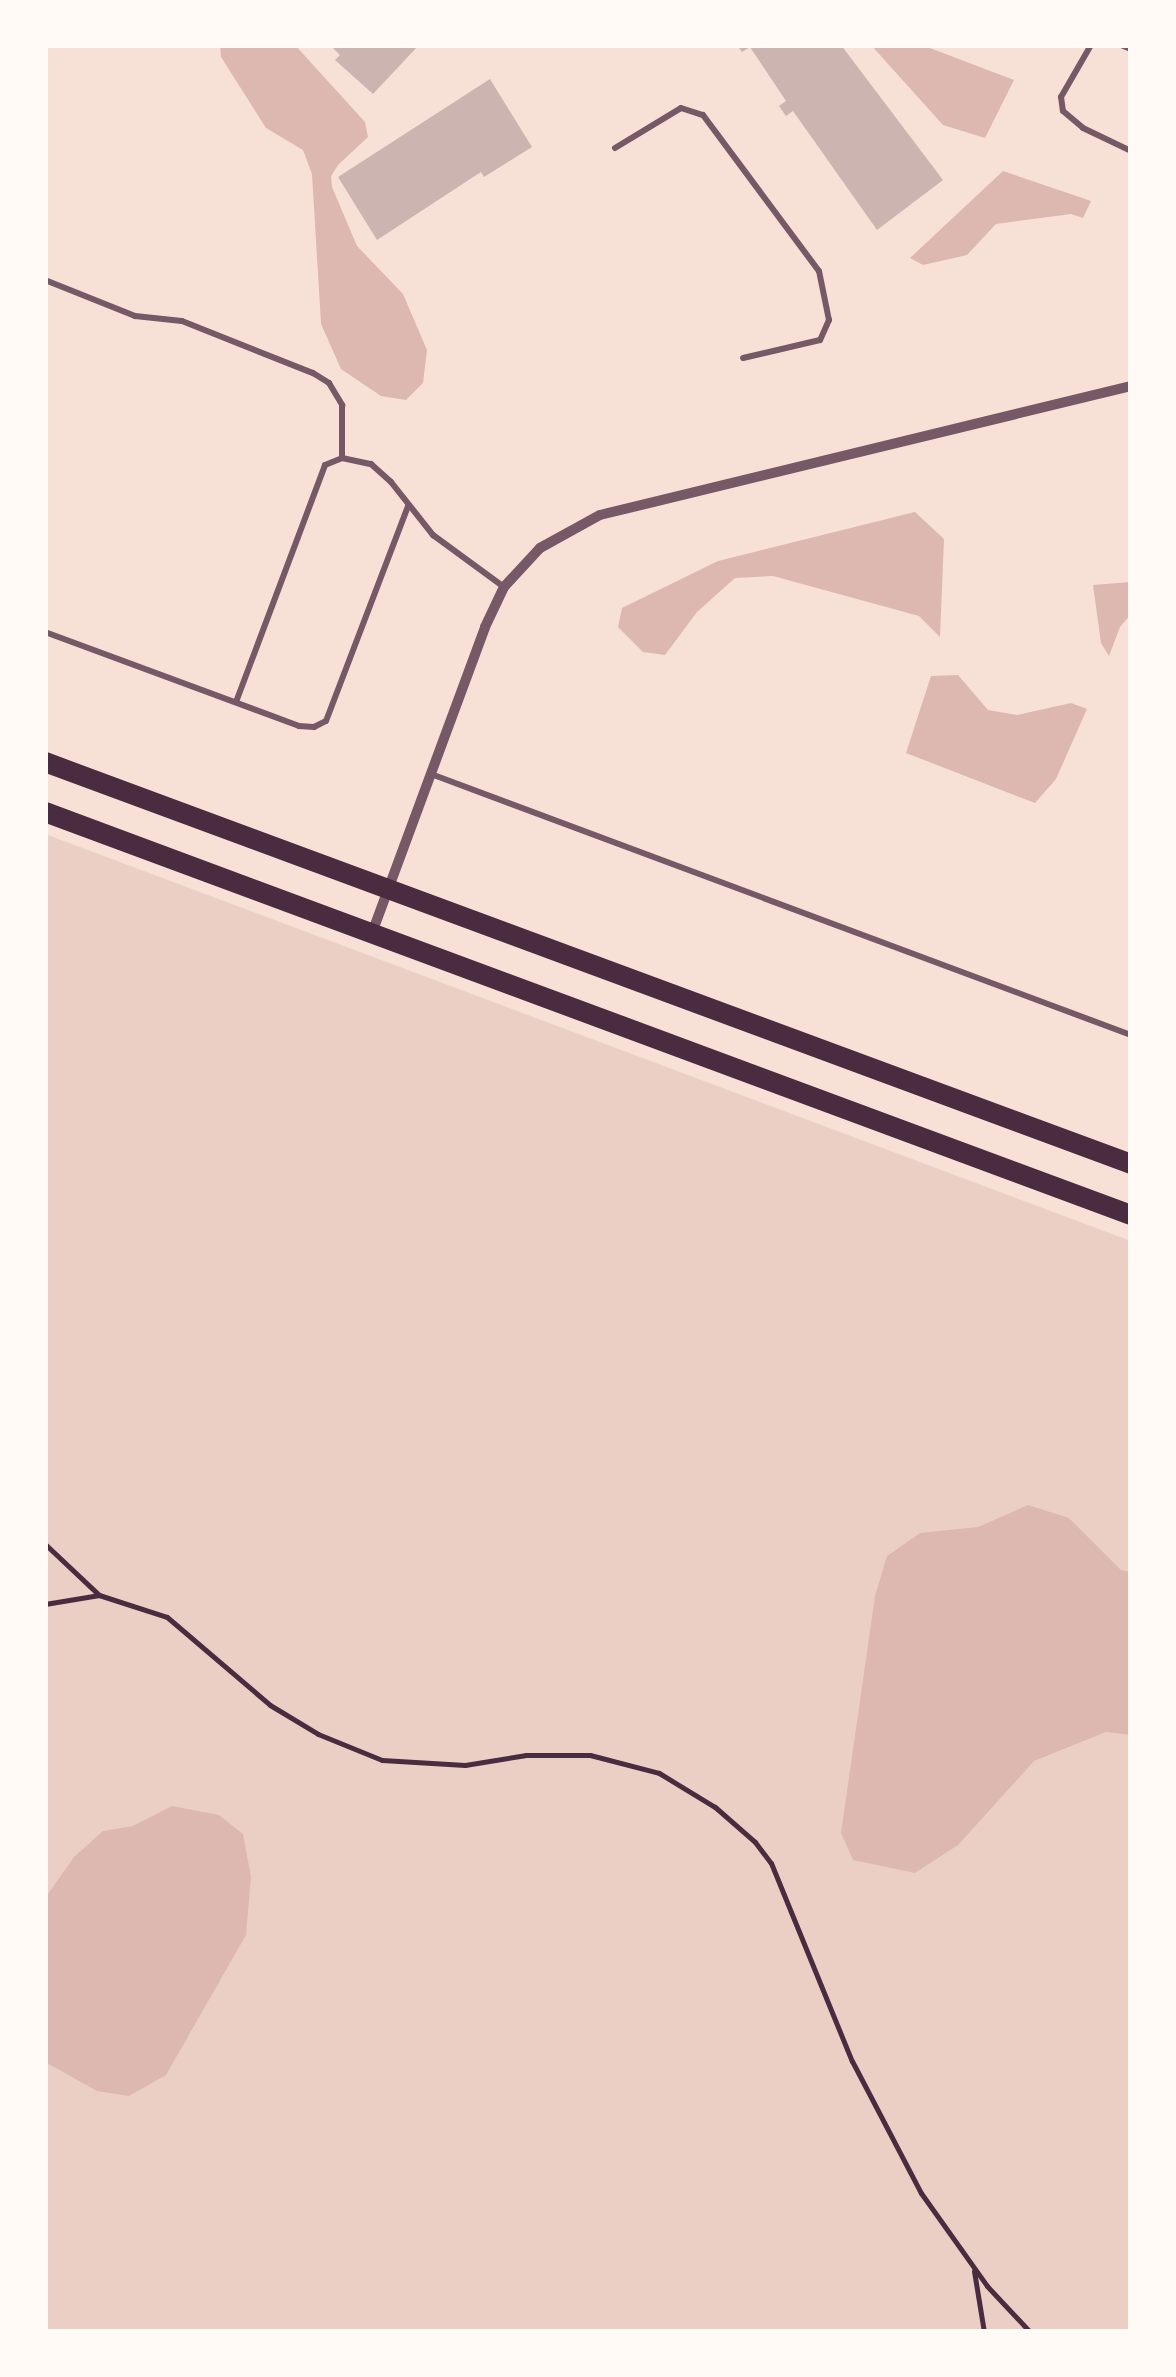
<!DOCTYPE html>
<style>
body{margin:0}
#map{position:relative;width:1176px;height:2377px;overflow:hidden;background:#f7e1d7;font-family:"Exo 2",sans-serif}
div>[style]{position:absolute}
.green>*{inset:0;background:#ebcfc5}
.water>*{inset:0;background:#dcb8b0}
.building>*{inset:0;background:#ccb4b1}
.path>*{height:5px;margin:-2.5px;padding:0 2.5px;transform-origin:2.5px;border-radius:2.5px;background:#4a2c40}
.service>*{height:6px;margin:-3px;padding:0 3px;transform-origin:3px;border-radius:3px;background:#755966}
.minor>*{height:10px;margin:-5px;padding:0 5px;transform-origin:5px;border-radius:5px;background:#755966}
.primary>*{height:20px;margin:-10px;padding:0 10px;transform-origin:10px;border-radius:10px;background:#4a2c40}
span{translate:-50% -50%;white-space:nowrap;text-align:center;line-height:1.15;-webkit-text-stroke:8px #fffaf5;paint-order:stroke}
.frame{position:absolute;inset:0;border:48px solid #fffaf5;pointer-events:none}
</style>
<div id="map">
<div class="green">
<i style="clip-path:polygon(45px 834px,1131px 1241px,1131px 2332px,45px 2332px)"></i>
</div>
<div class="water">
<i style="clip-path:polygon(220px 45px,295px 45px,365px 122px,368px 137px,338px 165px,331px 176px,332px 187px,357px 246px,403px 294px,427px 350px,423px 383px,406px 400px,381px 396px,341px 369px,321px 324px,312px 174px,303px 150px,266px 128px,221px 57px)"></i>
<i style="clip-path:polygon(871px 45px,922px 45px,1014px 80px,985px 138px,943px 125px)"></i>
<i style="clip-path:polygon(1003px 171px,1091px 201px,1083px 218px,1071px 214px,996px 224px,967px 255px,923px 265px,910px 258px)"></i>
<i style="clip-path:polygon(915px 512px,944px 539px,940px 637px,919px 616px,773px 576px,735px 578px,697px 612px,665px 655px,643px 652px,618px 627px,622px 608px,718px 561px)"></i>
<i style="clip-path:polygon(1131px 582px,1131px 614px,1120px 627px,1109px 656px,1101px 643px,1093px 585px)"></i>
<i style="clip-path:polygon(958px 675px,988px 710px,1017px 715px,1071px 703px,1087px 709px,1056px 779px,1035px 803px,906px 753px,931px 676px)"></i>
<i style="clip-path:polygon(1028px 1505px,1069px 1518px,1121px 1570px,1131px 1572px,1131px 1735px,1106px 1732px,1034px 1761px,958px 1845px,915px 1873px,853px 1860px,841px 1833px,875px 1596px,887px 1556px,920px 1533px,978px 1527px)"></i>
<i style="clip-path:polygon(172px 1806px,219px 1815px,243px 1834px,251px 1877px,246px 1935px,166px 2075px,129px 2096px,97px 2091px,45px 2062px,45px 1898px,74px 1857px,103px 1831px,133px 1826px)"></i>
</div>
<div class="building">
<i style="clip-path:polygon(330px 45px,419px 45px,373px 94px,335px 60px,340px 55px)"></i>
<i style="clip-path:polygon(737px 45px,841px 45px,943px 180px,877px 230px,793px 111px,786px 116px,779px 106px,786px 101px,750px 47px,742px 52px)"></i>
<i style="clip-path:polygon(490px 79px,532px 147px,484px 177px,481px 172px,377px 240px,338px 177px)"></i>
</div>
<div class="path">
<i style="left:45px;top:1544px;width:73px;rotate:43.3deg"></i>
<i style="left:45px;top:1604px;width:55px;rotate:-9.5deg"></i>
<i style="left:99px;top:1595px;width:71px;rotate:17.9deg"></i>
<i style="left:167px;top:1617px;width:135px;rotate:40.5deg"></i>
<i style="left:270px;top:1705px;width:56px;rotate:31.1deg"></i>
<i style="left:318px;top:1734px;width:69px;rotate:22.1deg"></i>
<i style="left:382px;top:1760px;width:83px;rotate:3.4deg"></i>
<i style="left:465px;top:1765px;width:62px;rotate:-9.3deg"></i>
<i style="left:526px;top:1755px;width:64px"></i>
<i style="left:590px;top:1755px;width:71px;rotate:14.6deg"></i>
<i style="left:659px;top:1773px;width:66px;rotate:31.3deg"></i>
<i style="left:715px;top:1807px;width:53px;rotate:41.2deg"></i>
<i style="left:755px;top:1842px;width:26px;rotate:53deg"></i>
<i style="left:771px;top:1863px;width:214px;rotate:67.8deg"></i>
<i style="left:852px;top:2061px;width:149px;rotate:62.4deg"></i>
<i style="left:921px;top:2193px;width:114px;rotate:54.6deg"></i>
<i style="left:987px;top:2286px;width:63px;rotate:46.9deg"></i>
<i style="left:974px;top:2271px;width:62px;rotate:80.7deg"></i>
</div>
<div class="service">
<i style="left:1091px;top:45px;width:60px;rotate:120deg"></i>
<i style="left:1061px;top:97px;width:14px;rotate:82deg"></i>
<i style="left:1063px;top:111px;width:26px;rotate:40deg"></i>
<i style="left:1083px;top:128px;width:53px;rotate:25.6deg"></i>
<i style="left:1121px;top:45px;width:11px;rotate:22deg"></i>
<i style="left:615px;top:148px;width:77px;rotate:-31.2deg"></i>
<i style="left:681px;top:108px;width:23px;rotate:18deg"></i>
<i style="left:703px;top:115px;width:194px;rotate:53.4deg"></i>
<i style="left:819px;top:271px;width:50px;rotate:78.5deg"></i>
<i style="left:829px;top:320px;width:22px;rotate:114deg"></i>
<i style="left:820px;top:340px;width:79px;rotate:166.8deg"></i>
<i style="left:45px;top:280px;width:97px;rotate:21.8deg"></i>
<i style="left:135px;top:316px;width:47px;rotate:6.1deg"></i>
<i style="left:182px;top:321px;width:141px;rotate:21.7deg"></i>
<i style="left:313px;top:373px;width:19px;rotate:32deg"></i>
<i style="left:329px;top:383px;width:26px;rotate:59deg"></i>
<i style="left:342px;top:405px;width:53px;rotate:90deg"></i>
<i style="left:45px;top:632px;width:271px;rotate:20.3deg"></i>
<i style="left:299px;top:726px;width:15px;rotate:4deg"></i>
<i style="left:314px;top:727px;width:13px;rotate:-27deg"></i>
<i style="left:326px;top:721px;width:230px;rotate:-69.1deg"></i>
<i style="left:236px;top:702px;width:253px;rotate:-69.4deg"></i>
<i style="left:325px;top:465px;width:18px;rotate:-22deg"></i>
<i style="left:342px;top:458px;width:30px;rotate:12deg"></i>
<i style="left:371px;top:464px;width:27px;rotate:42deg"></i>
<i style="left:391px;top:482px;width:68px;rotate:51.6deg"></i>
<i style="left:433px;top:535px;width:88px;rotate:36.2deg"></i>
<i style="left:431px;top:774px;width:747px;rotate:20.45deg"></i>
</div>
<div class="minor">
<i style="left:372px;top:933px;width:326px;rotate:-69.7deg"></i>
<i style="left:485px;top:627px;width:44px;rotate:-64.6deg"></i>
<i style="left:504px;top:587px;width:53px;rotate:-47.3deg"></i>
<i style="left:540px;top:548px;width:68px;rotate:-28.8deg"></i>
<i style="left:600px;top:515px;width:546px;rotate:-13.65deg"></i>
</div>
<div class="primary">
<i style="left:45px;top:762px;width:1158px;rotate:20.31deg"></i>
<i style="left:45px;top:812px;width:1158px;rotate:20.36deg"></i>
</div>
<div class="frame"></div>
</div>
